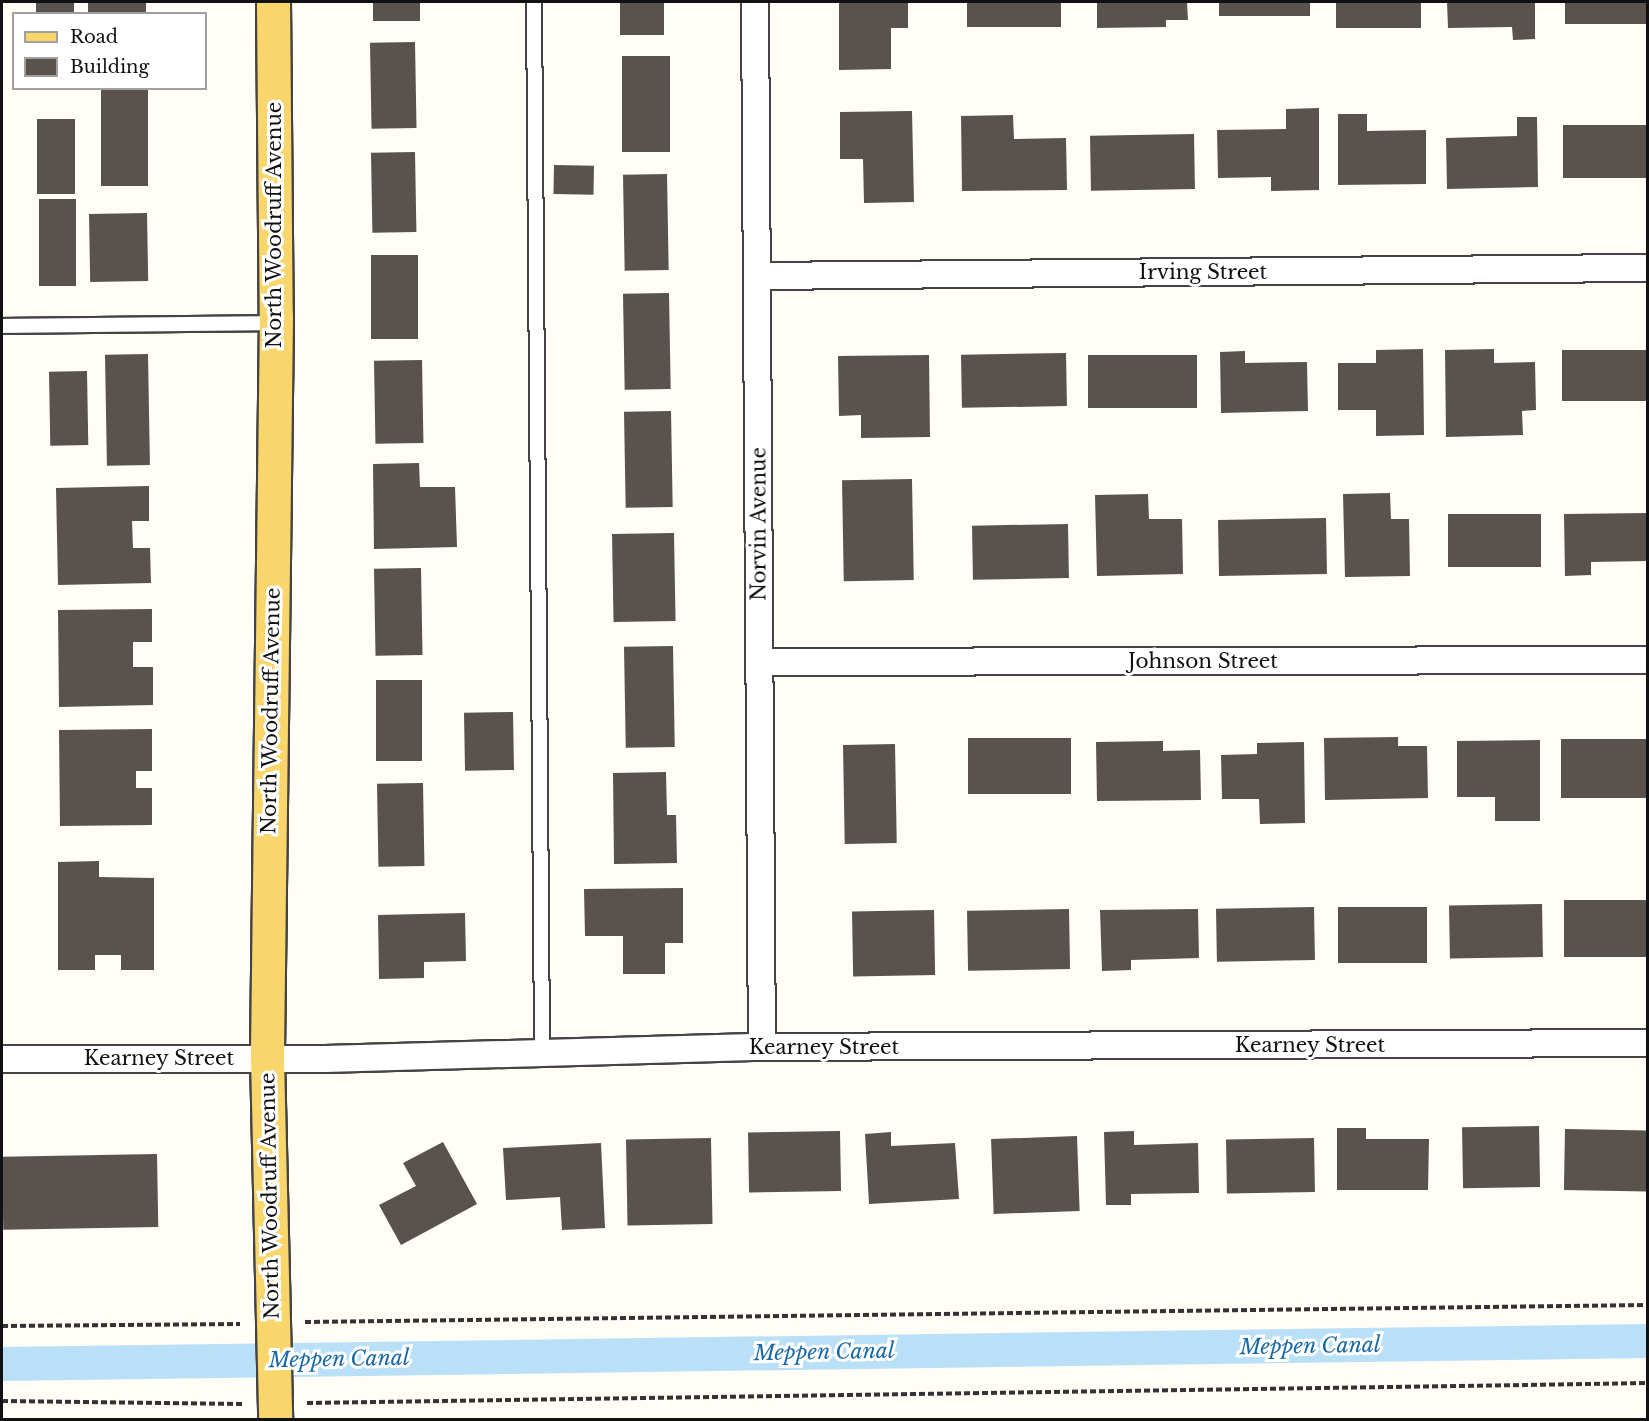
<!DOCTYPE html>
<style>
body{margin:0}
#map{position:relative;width:1649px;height:1421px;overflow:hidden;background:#fffdf5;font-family:"Libre Baskerville",serif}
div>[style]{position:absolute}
.canal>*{height:34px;margin:-17px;padding:0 17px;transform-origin:17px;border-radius:17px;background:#b9e0f7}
.building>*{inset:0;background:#5a524d;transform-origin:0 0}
.path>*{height:4px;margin-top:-2px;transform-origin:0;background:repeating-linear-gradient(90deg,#333 0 6px,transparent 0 9px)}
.roads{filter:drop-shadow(2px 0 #444) drop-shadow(-2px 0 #444) drop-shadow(0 2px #444) drop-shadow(0 -2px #444)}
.service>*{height:14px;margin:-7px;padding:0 7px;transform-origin:7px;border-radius:7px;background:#fff}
.minor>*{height:26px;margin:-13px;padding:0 13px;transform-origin:13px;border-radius:13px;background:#fff}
.primary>*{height:33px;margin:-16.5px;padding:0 16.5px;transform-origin:16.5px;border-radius:16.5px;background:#f9d66b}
span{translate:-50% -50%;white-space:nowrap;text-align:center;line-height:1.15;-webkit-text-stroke:6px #fff;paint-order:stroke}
.street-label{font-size:20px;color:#111}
.water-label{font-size:21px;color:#1768a6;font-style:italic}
.frame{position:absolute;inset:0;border:3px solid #111;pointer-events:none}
.legend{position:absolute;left:12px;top:12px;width:195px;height:78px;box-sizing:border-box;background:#fff;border:2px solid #a0a0a0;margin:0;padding:8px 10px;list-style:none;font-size:18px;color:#111}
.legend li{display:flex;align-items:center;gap:12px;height:30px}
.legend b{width:30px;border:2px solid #a0a0a0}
</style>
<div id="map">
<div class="canal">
<i style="left:2px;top:1364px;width:1646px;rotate:-0.8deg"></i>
</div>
<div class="building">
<i style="left:36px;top:2px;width:38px;height:12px"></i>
<i style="left:88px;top:2px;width:58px;height:12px"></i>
<i style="left:373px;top:2px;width:47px;height:19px"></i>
<i style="left:620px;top:2px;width:44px;height:33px"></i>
<i style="clip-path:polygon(839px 2px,908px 2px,908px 28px,891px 28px,891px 69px,839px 70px)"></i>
<i style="left:967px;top:2px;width:94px;height:25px"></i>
<i style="clip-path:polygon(1097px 2px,1187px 2px,1188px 20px,1166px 20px,1166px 27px,1097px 28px)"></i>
<i style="left:1219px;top:2px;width:91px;height:14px"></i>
<i style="left:1336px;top:2px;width:85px;height:26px"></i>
<i style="clip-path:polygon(1447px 2px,1535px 2px,1535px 39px,1513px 40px,1512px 27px,1448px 28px)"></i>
<i style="left:1565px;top:2px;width:83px;height:22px"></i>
<i style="left:415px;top:42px;width:86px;height:45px;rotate:89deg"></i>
<i style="left:622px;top:56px;width:48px;height:96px"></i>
<i style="left:101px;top:88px;width:47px;height:98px"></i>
<i style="clip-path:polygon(1319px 108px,1319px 190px,1271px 191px,1271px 177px,1218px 178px,1217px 130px,1286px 129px,1286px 109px)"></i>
<i style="clip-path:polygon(912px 111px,914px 202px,864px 203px,863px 159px,840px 159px,840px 112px)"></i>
<i style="clip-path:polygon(1338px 114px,1367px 114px,1367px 131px,1426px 130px,1426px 184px,1338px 185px)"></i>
<i style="clip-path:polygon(1013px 115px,1014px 139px,1066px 138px,1067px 190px,962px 191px,961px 116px)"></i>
<i style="clip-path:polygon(1517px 117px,1537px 117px,1538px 187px,1447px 189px,1446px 138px,1517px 136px)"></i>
<i style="left:37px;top:119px;width:38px;height:75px"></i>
<i style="left:1648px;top:125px;width:53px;height:85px;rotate:90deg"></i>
<i style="left:1194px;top:134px;width:55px;height:104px;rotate:89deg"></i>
<i style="left:415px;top:152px;width:80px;height:44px;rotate:89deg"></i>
<i style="left:554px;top:165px;width:40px;height:29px;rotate:1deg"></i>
<i style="left:667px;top:174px;width:96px;height:44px;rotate:89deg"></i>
<i style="left:39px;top:199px;width:37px;height:87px"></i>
<i style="left:147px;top:213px;width:68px;height:58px;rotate:89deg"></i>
<i style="left:371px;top:255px;width:47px;height:84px"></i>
<i style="left:669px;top:293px;width:96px;height:46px;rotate:89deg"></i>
<i style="clip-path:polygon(1423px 349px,1424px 435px,1376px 436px,1376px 410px,1338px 410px,1338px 363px,1376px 363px,1376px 350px)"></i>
<i style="clip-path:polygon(1494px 349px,1494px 363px,1535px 362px,1536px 410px,1522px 411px,1523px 435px,1446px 437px,1445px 350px)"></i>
<i style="left:1648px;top:350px;width:51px;height:86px;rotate:90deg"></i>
<i style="clip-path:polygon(1245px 351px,1245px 363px,1307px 362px,1308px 411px,1221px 413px,1220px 352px)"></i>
<i style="left:1066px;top:353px;width:53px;height:105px;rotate:89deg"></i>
<i style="left:148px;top:354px;width:111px;height:43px;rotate:89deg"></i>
<i style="clip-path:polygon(929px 355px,930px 437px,861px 438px,861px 415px,839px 416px,838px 356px)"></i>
<i style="left:1197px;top:355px;width:53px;height:109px;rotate:90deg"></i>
<i style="left:422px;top:360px;width:83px;height:48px;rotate:89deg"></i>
<i style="left:87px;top:371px;width:74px;height:38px;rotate:89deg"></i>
<i style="left:671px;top:411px;width:96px;height:47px;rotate:89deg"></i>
<i style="clip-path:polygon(419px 463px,420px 487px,455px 487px,457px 547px,374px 549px,373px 464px)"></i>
<i style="left:912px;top:479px;width:101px;height:70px;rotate:89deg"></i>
<i style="clip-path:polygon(149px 486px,149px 521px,132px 521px,133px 548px,150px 548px,151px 583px,58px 585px,56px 488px)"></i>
<i style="clip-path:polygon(1390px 493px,1391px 519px,1409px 519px,1410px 576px,1345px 577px,1343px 494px)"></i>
<i style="clip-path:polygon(1148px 494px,1149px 519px,1182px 519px,1183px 574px,1097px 576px,1095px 495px)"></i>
<i style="clip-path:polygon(1648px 513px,1648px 561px,1591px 562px,1591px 575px,1565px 576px,1564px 514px)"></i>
<i style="left:1541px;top:514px;width:53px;height:93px;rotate:90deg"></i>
<i style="left:1326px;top:518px;width:56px;height:108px;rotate:89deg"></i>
<i style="left:1068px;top:524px;width:54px;height:96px;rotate:89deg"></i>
<i style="left:674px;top:533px;width:88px;height:62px;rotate:89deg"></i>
<i style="left:421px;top:568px;width:87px;height:47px;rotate:89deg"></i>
<i style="clip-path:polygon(152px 609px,152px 642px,133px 642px,133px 667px,153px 667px,153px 705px,59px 707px,58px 610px)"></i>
<i style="left:673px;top:646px;width:101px;height:49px;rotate:89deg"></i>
<i style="left:376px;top:680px;width:46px;height:81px"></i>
<i style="left:513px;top:712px;width:58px;height:49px;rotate:89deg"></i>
<i style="clip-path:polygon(152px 729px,152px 771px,136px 771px,136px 788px,152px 788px,152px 825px,60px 826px,59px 730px)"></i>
<i style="clip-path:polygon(1398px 737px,1398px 746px,1427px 746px,1428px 798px,1325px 800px,1324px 738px)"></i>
<i style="left:1071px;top:738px;width:56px;height:103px;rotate:90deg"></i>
<i style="left:1561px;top:739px;width:87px;height:59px"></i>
<i style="clip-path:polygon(1540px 740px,1540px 821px,1495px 821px,1495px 797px,1457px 797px,1457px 741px)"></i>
<i style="clip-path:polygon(1163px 741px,1163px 751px,1200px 750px,1201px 800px,1097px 801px,1096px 742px)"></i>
<i style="clip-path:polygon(1304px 742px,1305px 823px,1260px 824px,1259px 799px,1222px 799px,1221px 755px,1257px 754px,1257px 743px)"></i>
<i style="left:895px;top:744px;width:99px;height:52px;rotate:89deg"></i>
<i style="clip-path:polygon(666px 772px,667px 815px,676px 815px,677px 863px,614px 864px,613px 773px)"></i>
<i style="left:423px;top:783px;width:83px;height:46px;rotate:89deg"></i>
<i style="clip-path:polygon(99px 861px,99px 877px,154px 878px,154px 970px,121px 970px,121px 955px,95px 955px,95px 970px,58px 970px,58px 862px)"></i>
<i style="clip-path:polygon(683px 888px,683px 943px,665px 943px,665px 974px,623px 974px,623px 936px,585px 936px,584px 889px)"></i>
<i style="left:1648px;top:900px;width:57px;height:84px;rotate:90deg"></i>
<i style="left:1542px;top:904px;width:53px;height:93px;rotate:89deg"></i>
<i style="left:1314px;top:907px;width:53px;height:98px;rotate:89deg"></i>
<i style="left:1338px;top:907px;width:89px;height:56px"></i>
<i style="left:1069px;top:909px;width:60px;height:102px;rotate:89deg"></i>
<i style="clip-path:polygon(1198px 909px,1199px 958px,1131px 960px,1131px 970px,1102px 971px,1100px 910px)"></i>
<i style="left:934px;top:910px;width:65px;height:82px;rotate:89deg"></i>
<i style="clip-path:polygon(465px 913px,466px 961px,424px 962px,424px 978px,379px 979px,378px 915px)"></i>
<i style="left:1539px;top:1126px;width:61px;height:77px;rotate:89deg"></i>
<i style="clip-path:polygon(1337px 1128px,1366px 1128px,1366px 1139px,1429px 1139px,1428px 1190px,1337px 1190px)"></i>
<i style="left:1565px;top:1129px;width:83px;height:61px;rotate:1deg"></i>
<i style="left:840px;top:1131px;width:60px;height:92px;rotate:89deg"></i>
<i style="clip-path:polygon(1134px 1131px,1134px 1145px,1198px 1143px,1199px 1193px,1131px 1194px,1131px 1205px,1106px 1205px,1104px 1132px)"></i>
<i style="clip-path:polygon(891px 1132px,891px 1146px,955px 1143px,959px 1199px,869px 1204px,865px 1134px)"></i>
<i style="left:1077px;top:1136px;width:75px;height:86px;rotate:88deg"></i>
<i style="left:711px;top:1138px;width:86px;height:85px;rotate:89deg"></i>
<i style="left:1314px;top:1138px;width:54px;height:88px;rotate:89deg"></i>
<i style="clip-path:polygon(443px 1142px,477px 1204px,401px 1245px,379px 1205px,416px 1186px,403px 1163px)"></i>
<i style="clip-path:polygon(601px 1143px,605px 1228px,562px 1230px,560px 1197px,506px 1200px,503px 1148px)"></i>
<i style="left:157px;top:1154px;width:73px;height:155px;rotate:89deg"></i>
</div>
<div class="path">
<i style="left:305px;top:1322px;width:1343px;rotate:-0.73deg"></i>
<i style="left:2px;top:1326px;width:238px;rotate:-0.5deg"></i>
<i style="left:2px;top:1401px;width:241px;rotate:0.7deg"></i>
<i style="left:307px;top:1403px;width:1341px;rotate:-0.85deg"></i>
</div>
<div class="roads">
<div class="service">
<i style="left:534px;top:2px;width:1051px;rotate:89.56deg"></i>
<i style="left:2px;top:326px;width:273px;rotate:-0.6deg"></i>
</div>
<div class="minor">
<i style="left:755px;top:2px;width:1045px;rotate:89.62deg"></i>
<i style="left:758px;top:276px;width:890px;rotate:-0.52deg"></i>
<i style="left:759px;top:662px;width:889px;rotate:-0.13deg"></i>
<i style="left:2px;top:1059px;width:323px"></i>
<i style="left:325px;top:1059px;width:437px;rotate:-1.6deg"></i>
<i style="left:762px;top:1047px;width:886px;rotate:-0.26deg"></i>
</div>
<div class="primary">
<i style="left:273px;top:2px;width:314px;rotate:89.5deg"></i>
<i style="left:276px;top:316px;width:741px;rotate:90.7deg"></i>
<i style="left:267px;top:1057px;width:363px;rotate:88.7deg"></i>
</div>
</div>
<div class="street-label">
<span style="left:274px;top:225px;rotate:-90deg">North Woodruff Avenue</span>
<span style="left:1203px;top:272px">Irving Street</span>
<span style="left:759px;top:524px;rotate:-90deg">Norvin Avenue</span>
<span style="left:1203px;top:661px">Johnson Street</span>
<span style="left:271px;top:711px;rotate:-89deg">North Woodruff Avenue</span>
<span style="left:1310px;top:1045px">Kearney Street</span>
<span style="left:824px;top:1047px">Kearney Street</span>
<span style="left:159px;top:1058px">Kearney Street</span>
<span style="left:270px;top:1196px;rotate:-91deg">North Woodruff Avenue</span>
</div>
<div class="water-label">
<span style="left:1310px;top:1346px;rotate:-1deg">Meppen Canal</span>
<span style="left:824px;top:1352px;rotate:-1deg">Meppen Canal</span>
<span style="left:339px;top:1359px;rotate:-1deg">Meppen Canal</span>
</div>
<div class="frame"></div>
<ul class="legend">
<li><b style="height:8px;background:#f9d66b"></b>Road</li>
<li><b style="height:16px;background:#5a524d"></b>Building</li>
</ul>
</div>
